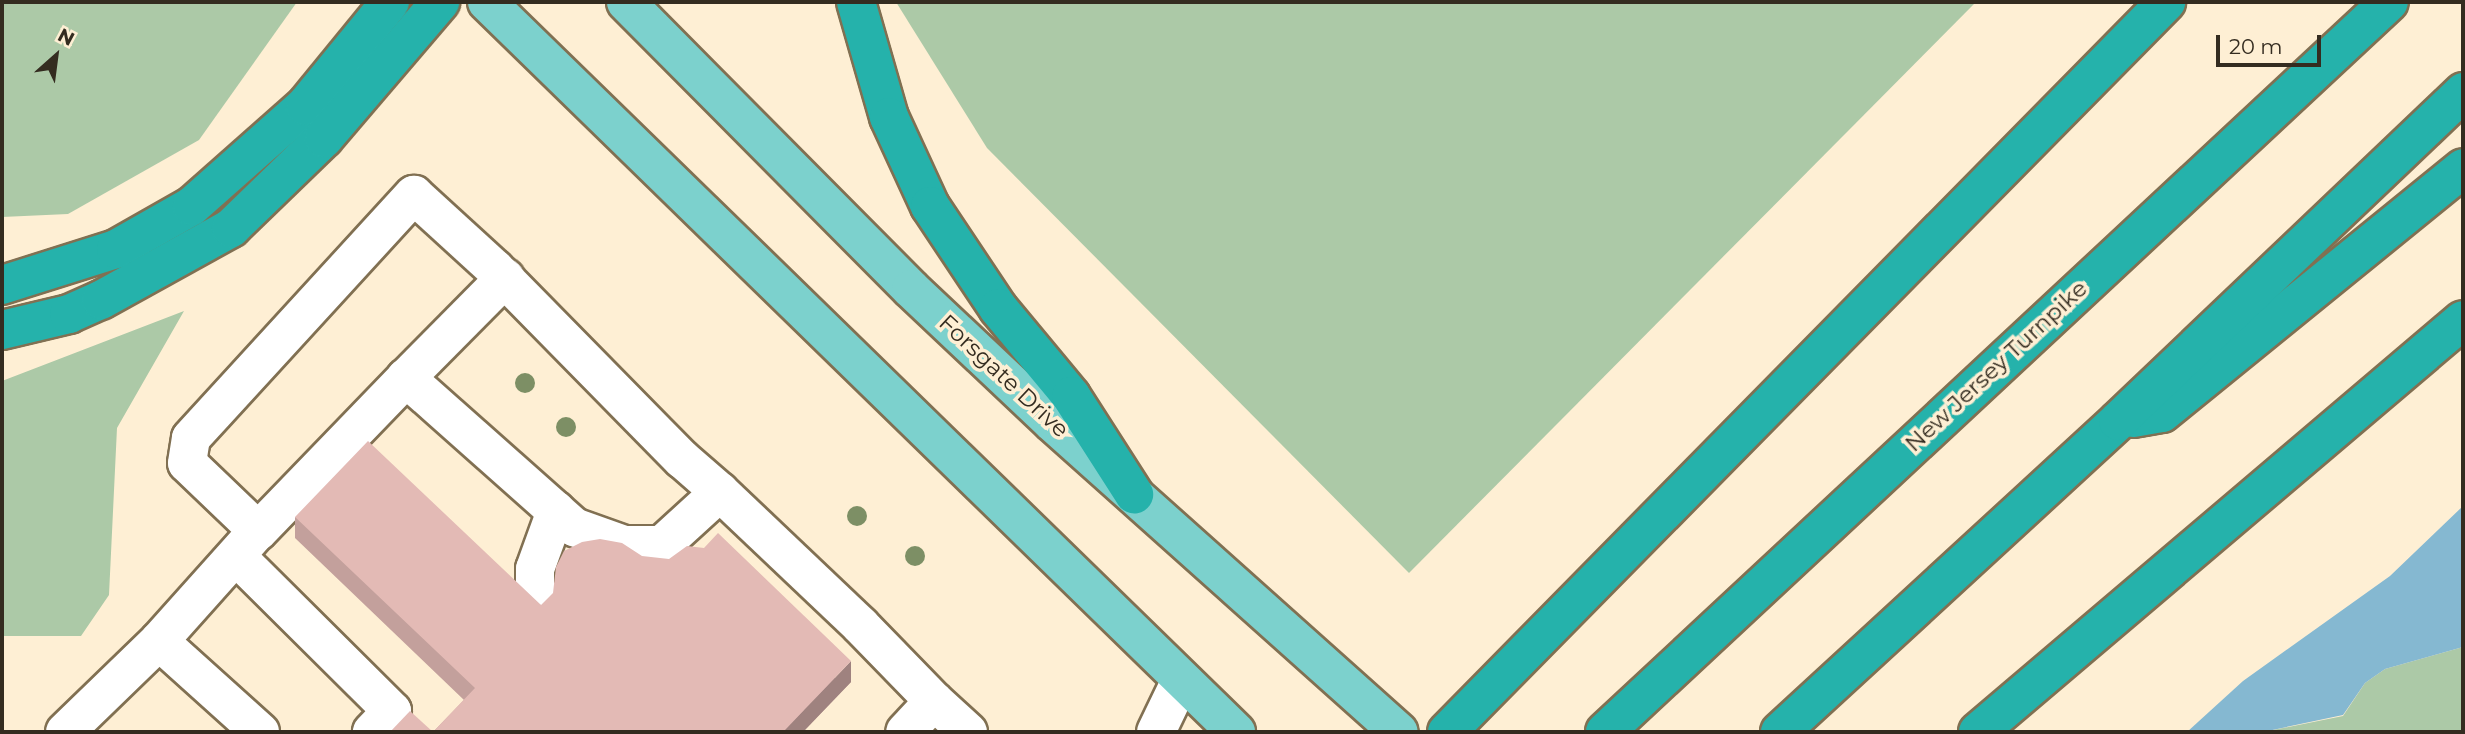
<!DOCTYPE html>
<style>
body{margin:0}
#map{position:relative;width:2465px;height:734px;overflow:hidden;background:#feefd4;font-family:Montserrat,sans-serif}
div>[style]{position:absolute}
.green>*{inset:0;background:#acc9a7}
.water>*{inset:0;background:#85b8d1}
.roads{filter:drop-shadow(2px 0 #817052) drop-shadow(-2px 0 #817052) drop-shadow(0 2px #817052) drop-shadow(0 -2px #817052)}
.minor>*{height:38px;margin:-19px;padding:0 19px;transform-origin:19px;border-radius:19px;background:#fff}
.major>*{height:38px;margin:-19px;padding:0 19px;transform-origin:19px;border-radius:19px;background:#7cd1cd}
.highway>*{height:38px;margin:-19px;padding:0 19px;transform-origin:19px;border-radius:19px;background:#25b2ab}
.trees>*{width:20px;height:20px;margin:-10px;border-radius:50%;background:#7d8f65}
.wall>*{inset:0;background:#c3a09c}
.shaded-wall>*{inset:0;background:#9f827f}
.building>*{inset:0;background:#e3bab5}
span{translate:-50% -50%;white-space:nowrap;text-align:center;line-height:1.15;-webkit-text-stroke:7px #feefd4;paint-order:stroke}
.street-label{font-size:23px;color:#342c20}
.frame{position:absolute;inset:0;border:4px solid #342c20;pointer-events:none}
.north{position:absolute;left:21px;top:21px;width:70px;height:70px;-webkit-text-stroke:5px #feefd4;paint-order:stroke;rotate:28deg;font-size:19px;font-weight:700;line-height:28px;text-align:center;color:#342c20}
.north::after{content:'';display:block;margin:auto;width:24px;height:32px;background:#342c20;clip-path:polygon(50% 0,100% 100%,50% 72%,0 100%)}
.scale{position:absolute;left:2216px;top:35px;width:105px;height:32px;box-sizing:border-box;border:4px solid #342c20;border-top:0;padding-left:9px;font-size:21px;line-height:24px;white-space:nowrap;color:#342c20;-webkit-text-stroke:5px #feefd4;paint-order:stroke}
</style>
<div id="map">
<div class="green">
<i style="clip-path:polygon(2px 2px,297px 2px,199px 140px,68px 214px,2px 217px)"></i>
<i style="clip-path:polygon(896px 2px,1976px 2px,1409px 573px,987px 148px)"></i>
<i style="clip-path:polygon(184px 311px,117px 428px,109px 595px,81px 636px,2px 636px,2px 381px)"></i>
<i style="clip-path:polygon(2463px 647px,2463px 732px,2263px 732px,2343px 716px,2365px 683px,2385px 669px)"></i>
</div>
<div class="water">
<i style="clip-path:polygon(2463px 506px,2463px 647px,2385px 669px,2365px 683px,2343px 715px,2263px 732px,2187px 732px,2243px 681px,2390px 576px)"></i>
</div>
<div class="roads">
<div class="minor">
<i style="left:406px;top:378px;width:141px;rotate:-45.3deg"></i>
<i style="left:720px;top:492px;width:79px;rotate:137.6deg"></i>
<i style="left:662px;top:545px;width:38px;rotate:180deg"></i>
<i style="left:624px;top:545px;width:53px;rotate:-160.2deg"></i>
<i style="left:574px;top:527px;width:225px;rotate:-138.4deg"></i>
<i style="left:406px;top:378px;width:213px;rotate:134deg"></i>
<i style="left:258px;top:531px;width:98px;rotate:-136.2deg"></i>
<i style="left:187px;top:463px;width:25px;rotate:-81deg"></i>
<i style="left:191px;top:438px;width:330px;rotate:-47.5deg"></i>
<i style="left:414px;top:195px;width:110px;rotate:42.4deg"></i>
<i style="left:495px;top:269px;width:267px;rotate:45.5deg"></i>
<i style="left:682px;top:459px;width:50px;rotate:41deg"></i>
<i style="left:720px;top:492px;width:193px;rotate:43.5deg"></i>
<i style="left:860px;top:625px;width:106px;rotate:45.8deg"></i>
<i style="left:934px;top:701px;width:42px;rotate:133.1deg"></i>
<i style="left:236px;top:556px;width:220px;rotate:44.8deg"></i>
<i style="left:392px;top:711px;width:29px;rotate:134deg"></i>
<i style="left:554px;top:606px;width:13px;rotate:-153deg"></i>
<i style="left:542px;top:600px;width:15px;rotate:-118deg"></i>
<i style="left:535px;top:587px;width:18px;rotate:-90deg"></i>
<i style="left:535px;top:569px;width:62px;rotate:-70.1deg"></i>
<i style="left:159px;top:641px;width:141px;rotate:-48.2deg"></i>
<i style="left:934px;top:701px;width:46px;rotate:42.4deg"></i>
<i style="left:65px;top:732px;width:131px;rotate:-44.1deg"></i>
<i style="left:159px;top:641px;width:136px;rotate:42deg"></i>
<i style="left:1156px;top:732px;width:58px;rotate:-64.3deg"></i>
</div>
<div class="major">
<i style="left:487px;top:2px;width:1046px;rotate:44.26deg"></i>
<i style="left:626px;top:2px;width:404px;rotate:45.2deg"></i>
<i style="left:911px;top:289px;width:194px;rotate:43.3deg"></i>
<i style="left:1052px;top:422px;width:465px;rotate:41.8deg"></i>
</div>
<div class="highway">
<i style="left:856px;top:2px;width:120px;rotate:74deg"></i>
<i style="left:889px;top:117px;width:98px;rotate:65.3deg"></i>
<i style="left:930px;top:206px;width:123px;rotate:56.3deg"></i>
<i style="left:998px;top:308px;width:114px;rotate:50.3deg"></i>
<i style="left:1071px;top:396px;width:117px;rotate:57.3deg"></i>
<i style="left:2px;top:285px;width:120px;rotate:-17.5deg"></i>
<i style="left:116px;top:249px;width:87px;rotate:-29.5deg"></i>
<i style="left:192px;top:206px;width:151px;rotate:-41.5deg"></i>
<i style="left:305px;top:106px;width:134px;rotate:-50.7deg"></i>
<i style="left:2px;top:330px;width:69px;rotate:-13.4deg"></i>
<i style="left:69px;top:314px;width:35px;rotate:-24deg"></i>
<i style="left:101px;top:300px;width:149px;rotate:-29deg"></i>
<i style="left:231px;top:228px;width:129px;rotate:-44.1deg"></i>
<i style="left:324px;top:138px;width:179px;rotate:-49.5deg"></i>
<i style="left:2133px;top:418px;width:29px;rotate:-10deg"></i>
<i style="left:2162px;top:413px;width:388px;rotate:-39.1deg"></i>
<i style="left:1447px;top:732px;width:1025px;rotate:-45.43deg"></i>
<i style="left:1605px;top:732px;width:1071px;rotate:-42.96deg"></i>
<i style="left:1780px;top:732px;width:459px;rotate:-42.6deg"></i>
<i style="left:2118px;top:421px;width:477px;rotate:-43.6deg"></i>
<i style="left:1978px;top:732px;width:636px;rotate:-40.35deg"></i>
</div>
</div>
<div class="trees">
<i style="left:525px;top:383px"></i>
<i style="left:566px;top:427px"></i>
<i style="left:857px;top:516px"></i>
<i style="left:915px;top:556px"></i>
</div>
<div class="wall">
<i style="clip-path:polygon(295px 517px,541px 605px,851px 682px,803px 732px,433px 732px,464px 700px,295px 538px)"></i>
</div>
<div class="shaded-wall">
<i style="clip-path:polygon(851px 661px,851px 682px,803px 732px,783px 732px)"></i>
</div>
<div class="building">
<i style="clip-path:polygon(368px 441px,541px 605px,553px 593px,556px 567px,564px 551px,582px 542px,600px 539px,622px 543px,642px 556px,669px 559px,687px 546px,704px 548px,718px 533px,851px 661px,783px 732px,433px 732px,475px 688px,295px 517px)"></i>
<i style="clip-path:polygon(410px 711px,433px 732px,390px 732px)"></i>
</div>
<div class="street-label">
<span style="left:1996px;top:366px;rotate:-43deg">New Jersey Turnpike</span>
<span style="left:1004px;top:376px;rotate:43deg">Forsgate Drive</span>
</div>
<div class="frame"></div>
<div class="north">N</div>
<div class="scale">20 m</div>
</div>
